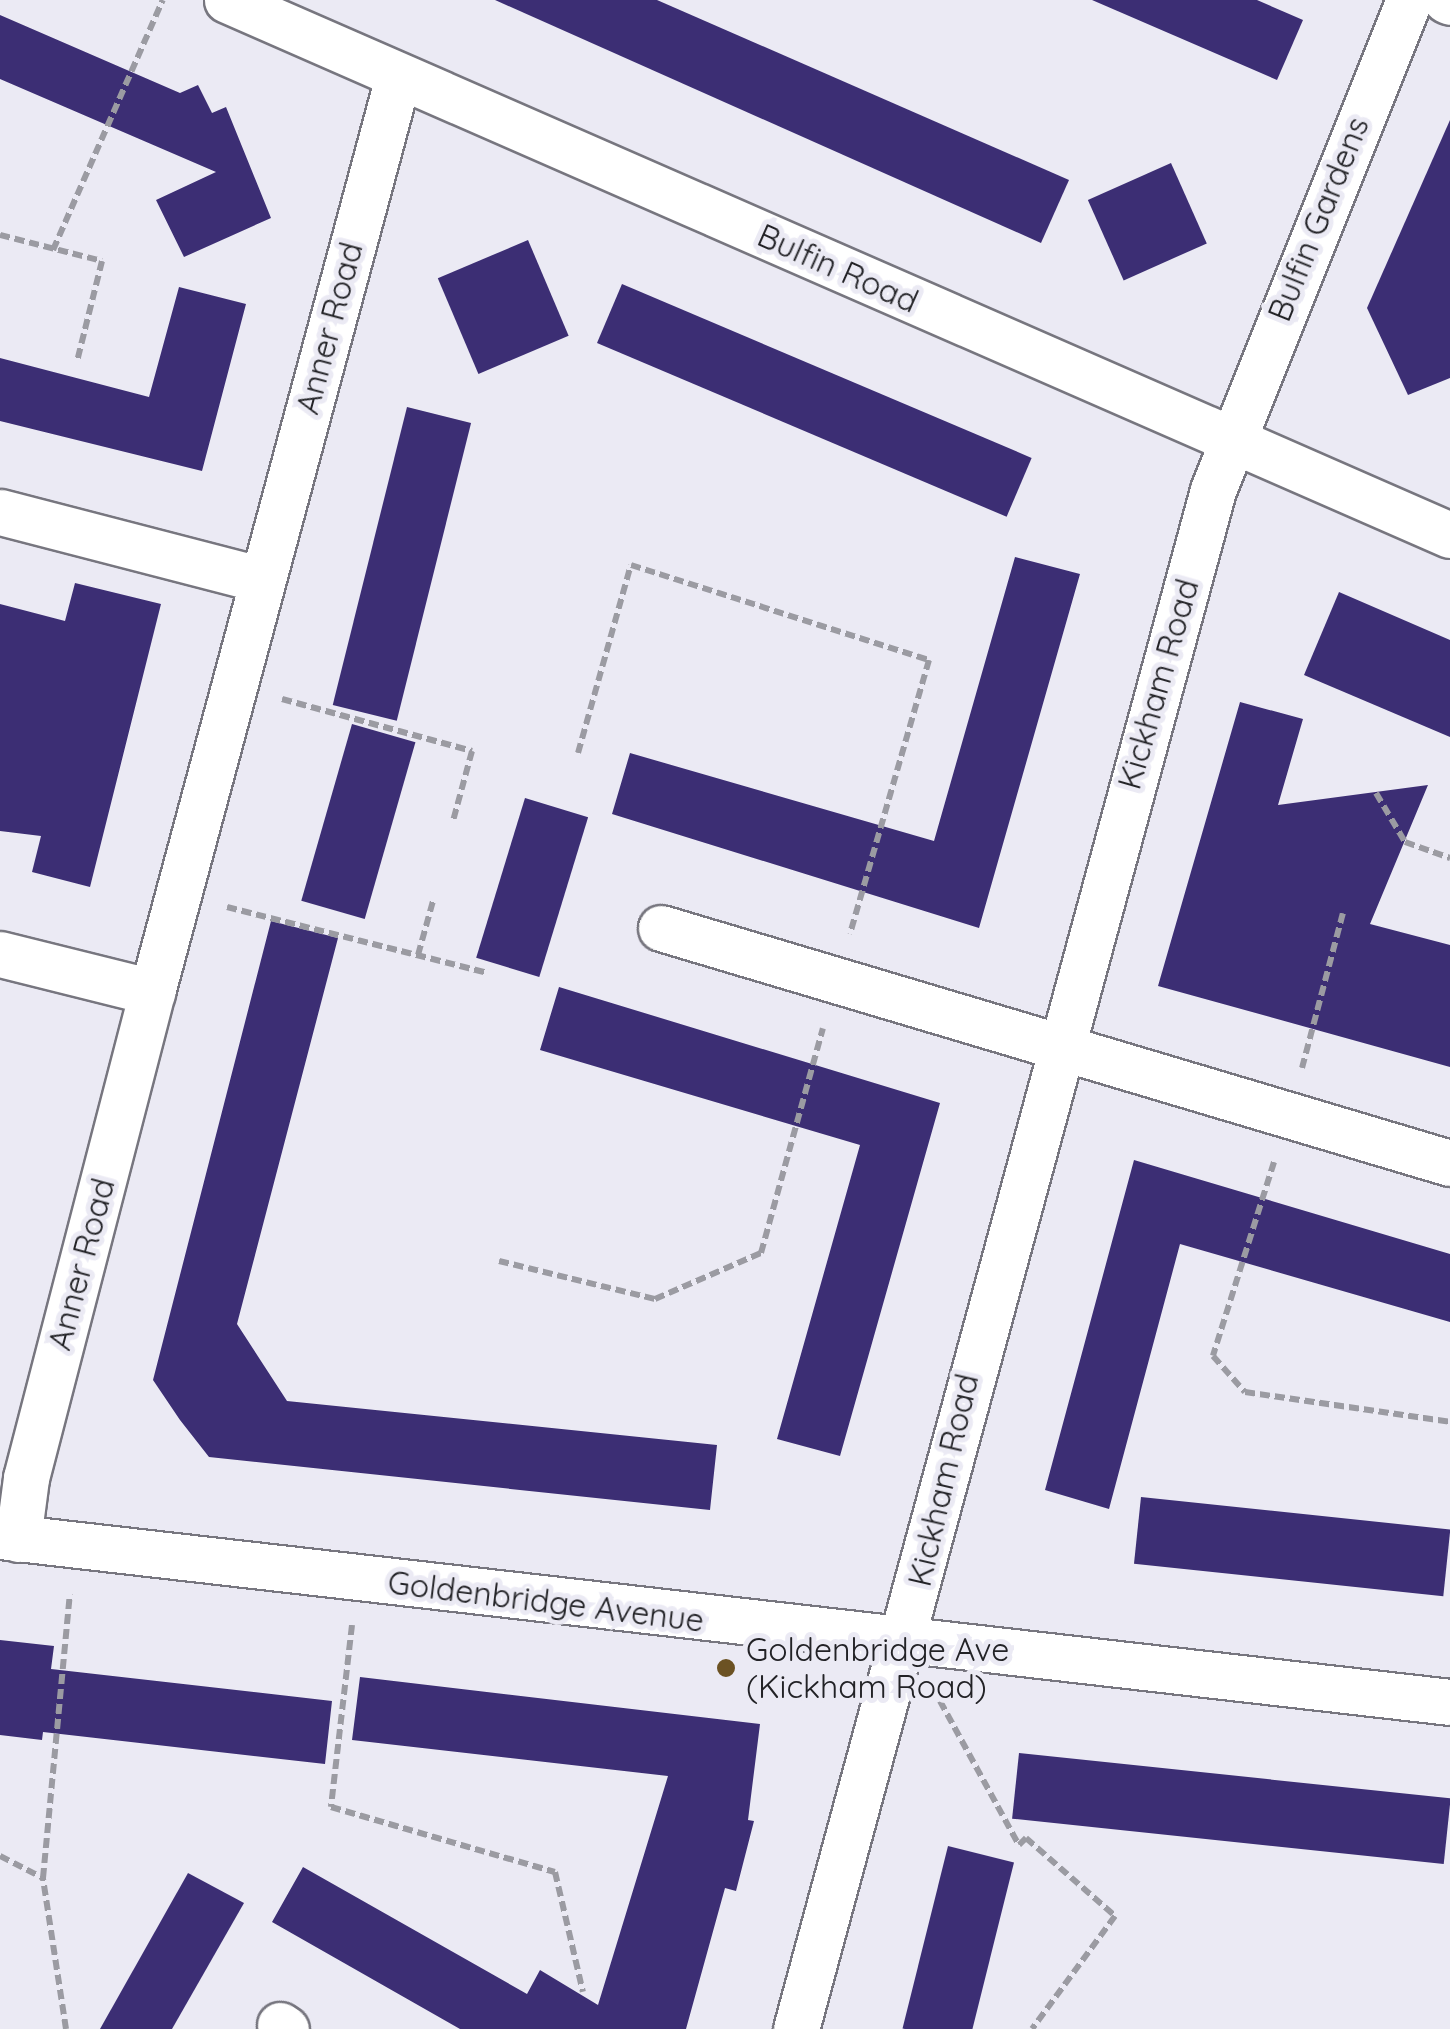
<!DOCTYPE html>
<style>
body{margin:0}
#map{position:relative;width:1450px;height:2029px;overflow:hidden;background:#ebeaf4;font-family:Quicksand,sans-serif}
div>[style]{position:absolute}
.building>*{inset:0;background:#3c2e74;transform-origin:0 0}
.path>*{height:6px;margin-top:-3px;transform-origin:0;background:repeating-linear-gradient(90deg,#9b9ba2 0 10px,transparent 0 15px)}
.roads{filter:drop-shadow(2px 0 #77767f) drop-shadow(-2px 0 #77767f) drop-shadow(0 2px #77767f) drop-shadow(0 -2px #77767f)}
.minor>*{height:45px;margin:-22.5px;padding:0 22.5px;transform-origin:22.5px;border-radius:22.5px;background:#fff}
.dots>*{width:28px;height:28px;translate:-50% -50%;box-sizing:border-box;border:5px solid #ebeaf4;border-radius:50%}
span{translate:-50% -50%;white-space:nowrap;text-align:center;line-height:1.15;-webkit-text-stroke:10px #ebeaf4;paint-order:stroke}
.street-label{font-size:32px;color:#222226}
.poi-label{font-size:32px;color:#222226}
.left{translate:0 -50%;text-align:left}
</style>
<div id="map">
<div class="building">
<i style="clip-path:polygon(495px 0,657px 0,1069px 180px,1041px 243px)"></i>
<i style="clip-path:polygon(1092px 0,1257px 0,1303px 20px,1277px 80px)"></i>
<i style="clip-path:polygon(0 15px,180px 93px,198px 85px,212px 113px,226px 107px,271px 218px,184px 257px,156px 200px,216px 172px,0 79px)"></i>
<i style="clip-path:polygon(1450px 120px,1450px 378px,1408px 395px,1367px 308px)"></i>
<i style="left:1171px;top:163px;width:88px;height:91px;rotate:66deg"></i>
<i style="left:528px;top:240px;width:104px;height:98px;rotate:67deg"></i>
<i style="left:622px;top:284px;width:445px;height:64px;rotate:23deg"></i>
<i style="clip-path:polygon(179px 287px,246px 304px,202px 471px,0 421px,0 358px,149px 397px)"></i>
<i style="left:407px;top:407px;width:66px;height:307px;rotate:14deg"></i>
<i style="clip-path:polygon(1015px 557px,1080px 574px,979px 928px,612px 814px,630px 753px,934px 841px)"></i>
<i style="clip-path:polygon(75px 583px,161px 604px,90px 887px,32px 872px,41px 836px,0 831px,0 604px,65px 621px)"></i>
<i style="clip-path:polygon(1339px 592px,1450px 640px,1450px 737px,1304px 675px)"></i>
<i style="clip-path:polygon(1240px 702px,1303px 719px,1278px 805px,1428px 785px,1370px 924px,1450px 945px,1450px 1067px,1158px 986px)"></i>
<i style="left:352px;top:724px;width:66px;height:184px;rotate:16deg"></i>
<i style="left:525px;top:798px;width:66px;height:167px;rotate:17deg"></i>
<i style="clip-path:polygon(271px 921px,338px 938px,237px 1324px,287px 1401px,717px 1445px,710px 1510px,209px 1457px,180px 1420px,153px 1380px)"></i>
<i style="clip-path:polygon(559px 987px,940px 1103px,840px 1456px,777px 1439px,860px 1145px,540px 1050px)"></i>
<i style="clip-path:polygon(1134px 1160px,1450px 1254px,1450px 1322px,1180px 1244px,1109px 1509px,1045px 1490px)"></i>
<i style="left:1141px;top:1497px;width:311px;height:67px;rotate:6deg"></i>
<i style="clip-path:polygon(0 1640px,54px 1646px,51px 1669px,332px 1701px,325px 1764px,43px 1732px,42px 1740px,0 1735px)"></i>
<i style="clip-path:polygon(360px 1677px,760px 1724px,748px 1820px,754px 1821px,736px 1891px,725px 1888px,686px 2029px,460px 2029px,272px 1922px,303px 1867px,527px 1994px,540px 1970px,598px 2005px,668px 1776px,352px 1740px)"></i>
<i style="left:1019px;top:1753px;width:434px;height:66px;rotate:6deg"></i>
<i style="left:948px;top:1846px;width:68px;height:188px;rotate:14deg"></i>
<i style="clip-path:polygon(188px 1873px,244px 1903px,172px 2029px,100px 2029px)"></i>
</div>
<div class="path">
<i style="left:0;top:235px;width:105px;rotate:14.3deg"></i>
<i style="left:102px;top:261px;width:103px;rotate:104deg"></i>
<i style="left:53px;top:250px;width:273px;rotate:-66.3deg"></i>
<i style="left:282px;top:699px;width:197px;rotate:15.3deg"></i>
<i style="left:472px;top:751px;width:73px;rotate:105.2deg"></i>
<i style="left:578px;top:753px;width:195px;rotate:-74.3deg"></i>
<i style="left:631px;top:565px;width:313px;rotate:17.7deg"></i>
<i style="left:929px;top:660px;width:285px;rotate:106.1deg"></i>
<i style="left:1376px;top:793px;width:57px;rotate:59.4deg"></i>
<i style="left:1405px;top:842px;width:48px;rotate:19.6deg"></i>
<i style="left:227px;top:907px;width:268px;rotate:14.2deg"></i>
<i style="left:418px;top:955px;width:56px;rotate:-74.5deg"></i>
<i style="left:1302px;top:1068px;width:160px;rotate:-75.2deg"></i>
<i style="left:1274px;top:1162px;width:203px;rotate:107.5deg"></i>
<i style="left:1213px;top:1356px;width:48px;rotate:48.4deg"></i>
<i style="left:1245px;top:1392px;width:207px;rotate:8.3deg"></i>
<i style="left:499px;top:1261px;width:161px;rotate:13.7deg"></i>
<i style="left:655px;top:1299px;width:116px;rotate:-23.5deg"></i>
<i style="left:761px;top:1253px;width:233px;rotate:-74.6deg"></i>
<i style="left:352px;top:1625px;width:183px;rotate:96.6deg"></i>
<i style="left:331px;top:1807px;width:233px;rotate:16.2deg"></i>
<i style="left:555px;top:1872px;width:123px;rotate:76.9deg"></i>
<i style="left:940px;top:1701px;width:164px;rotate:61.3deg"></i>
<i style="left:1019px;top:1845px;width:10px;rotate:-45deg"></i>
<i style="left:1026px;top:1838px;width:118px;rotate:41.2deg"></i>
<i style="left:1115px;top:1916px;width:140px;rotate:126.3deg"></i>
<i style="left:0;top:1856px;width:48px;rotate:27.1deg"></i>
<i style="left:66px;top:2029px;width:153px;rotate:-98.7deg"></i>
<i style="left:43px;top:1878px;width:285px;rotate:-84.6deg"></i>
</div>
<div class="roads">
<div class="minor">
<i style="left:227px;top:0;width:1335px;rotate:23.63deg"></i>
<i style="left:1446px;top:0;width:4px;rotate:27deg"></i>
<i style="left:0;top:512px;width:271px;rotate:14.5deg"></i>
<i style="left:661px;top:928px;width:823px;rotate:16.59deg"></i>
<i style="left:0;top:954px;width:157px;rotate:14deg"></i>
<i style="left:0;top:1536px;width:1459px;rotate:6.53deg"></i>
<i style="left:18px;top:1539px;width:62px;rotate:-82.5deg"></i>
<i style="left:26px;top:1478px;width:502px;rotate:-75.47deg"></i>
<i style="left:152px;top:992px;width:947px;rotate:-74.95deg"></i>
<i style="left:280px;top:2025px;width:7px;rotate:34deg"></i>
<i style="left:796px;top:2029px;width:1594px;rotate:-74.84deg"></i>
<i style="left:1213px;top:490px;width:528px;rotate:-68.2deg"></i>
</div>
</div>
<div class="dots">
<i style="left:726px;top:1668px;background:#6c5223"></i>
</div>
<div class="street-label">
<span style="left:1318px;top:219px;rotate:-68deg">Bulfin Gardens</span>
<span style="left:838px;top:268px;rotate:24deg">Bulfin Road</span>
<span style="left:329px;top:328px;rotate:-75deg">Anner Road</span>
<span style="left:1158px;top:684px;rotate:-74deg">Kickham Road</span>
<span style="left:81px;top:1264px;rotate:-75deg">Anner Road</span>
<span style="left:943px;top:1480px;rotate:-77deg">Kickham Road</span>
<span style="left:546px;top:1601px;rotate:7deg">Goldenbridge Avenue</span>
</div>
<div class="poi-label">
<span class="left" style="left:746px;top:1668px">Goldenbridge Ave<br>(Kickham Road)</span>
</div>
</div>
